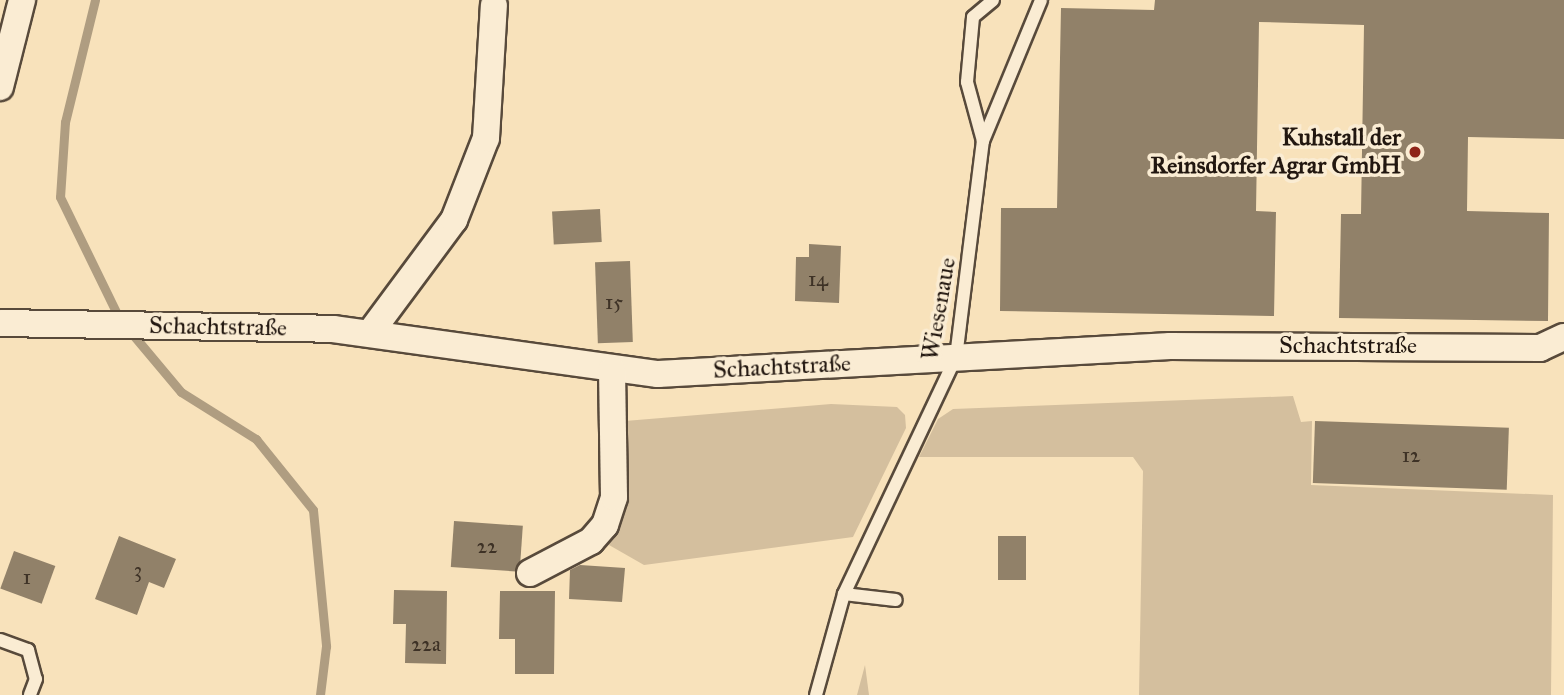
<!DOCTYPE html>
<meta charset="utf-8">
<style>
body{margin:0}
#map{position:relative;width:1564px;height:695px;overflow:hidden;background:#f8e2bb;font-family:"IM FELL Great Primer",serif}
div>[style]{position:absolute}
.green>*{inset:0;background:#d4bf9e}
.stream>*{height:9px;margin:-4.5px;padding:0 4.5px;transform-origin:4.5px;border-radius:4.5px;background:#af9d81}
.building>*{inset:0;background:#918169;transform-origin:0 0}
.roads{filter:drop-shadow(2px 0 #584a3b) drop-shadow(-2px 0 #584a3b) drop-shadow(0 2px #584a3b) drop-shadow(0 -2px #584a3b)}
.service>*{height:12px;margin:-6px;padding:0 6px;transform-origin:6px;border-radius:6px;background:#faecd3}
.minor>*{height:26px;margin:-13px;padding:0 13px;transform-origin:13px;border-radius:13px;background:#faecd3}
.dots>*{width:19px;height:19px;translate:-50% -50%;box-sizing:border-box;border:4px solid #faecd3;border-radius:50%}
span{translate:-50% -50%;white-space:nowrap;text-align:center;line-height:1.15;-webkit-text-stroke:7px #faecd3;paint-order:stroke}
.number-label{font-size:21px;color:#3e3226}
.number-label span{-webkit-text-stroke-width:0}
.poi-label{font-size:24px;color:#221710;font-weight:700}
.right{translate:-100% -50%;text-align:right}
.street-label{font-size:24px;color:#221710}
</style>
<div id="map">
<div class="green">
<i style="clip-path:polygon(1293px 396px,1301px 422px,1312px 421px,1311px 485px,1553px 495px,1551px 695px,1139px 695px,1143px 471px,1133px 457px,919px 457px,938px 419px,953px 409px)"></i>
<i style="clip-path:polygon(831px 404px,897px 407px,905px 415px,906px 428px,853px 537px,644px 565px,609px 545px,615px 532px,625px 421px)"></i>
<i style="clip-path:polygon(865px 665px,869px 695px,857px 695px)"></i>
</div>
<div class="stream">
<i style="left:95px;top:0;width:126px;rotate:103.8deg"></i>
<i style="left:65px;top:122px;width:75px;rotate:93.8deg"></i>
<i style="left:60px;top:197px;width:137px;rotate:64deg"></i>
<i style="left:129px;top:330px;width:81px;rotate:50deg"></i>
<i style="left:181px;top:392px;width:89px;rotate:32.1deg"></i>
<i style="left:256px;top:439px;width:91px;rotate:51.2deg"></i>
<i style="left:313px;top:510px;width:137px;rotate:84.5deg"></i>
<i style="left:326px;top:646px;width:49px;rotate:97deg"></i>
</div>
<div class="building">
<i style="clip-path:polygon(1155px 0,1564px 0,1564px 139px,1468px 137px,1467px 211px,1549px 213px,1548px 321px,1339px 318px,1341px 214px,1361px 214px,1364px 25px,1259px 22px,1256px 211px,1276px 212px,1274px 316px,1000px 311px,1001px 208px,1057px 208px,1061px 8px,1154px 10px)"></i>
<i style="left:600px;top:209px;width:33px;height:48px;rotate:87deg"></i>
<i style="clip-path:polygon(809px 244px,841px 246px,839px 303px,795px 301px,796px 257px,809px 257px)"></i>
<i style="left:630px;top:261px;width:81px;height:35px;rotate:88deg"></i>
<i style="left:1315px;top:421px;width:194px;height:62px;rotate:2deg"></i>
<i style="left:454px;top:521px;width:69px;height:46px;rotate:4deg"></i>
<i style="clip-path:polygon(119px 536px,176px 559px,164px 588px,149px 582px,137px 615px,95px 599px)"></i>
<i style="left:998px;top:536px;width:28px;height:44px"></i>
<i style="left:14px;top:551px;width:44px;height:40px;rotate:20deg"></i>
<i style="clip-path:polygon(580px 565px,625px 568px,622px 602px,569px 599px,570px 570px)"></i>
<i style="clip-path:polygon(394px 590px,447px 591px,446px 664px,405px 663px,406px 624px,393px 624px)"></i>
<i style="clip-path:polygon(500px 591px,555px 591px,554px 674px,515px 674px,515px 639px,499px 639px)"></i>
</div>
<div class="roads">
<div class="service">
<i style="left:983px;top:141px;width:61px;rotate:-105.2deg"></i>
<i style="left:967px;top:82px;width:65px;rotate:-84.7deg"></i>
<i style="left:973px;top:17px;width:26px;rotate:-40deg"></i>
<i style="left:844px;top:594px;width:52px;rotate:6.6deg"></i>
<i style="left:0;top:640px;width:30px;rotate:20deg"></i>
<i style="left:28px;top:650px;width:30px;rotate:75deg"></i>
<i style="left:36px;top:679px;width:17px;rotate:111deg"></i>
<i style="left:816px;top:695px;width:105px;rotate:-74.5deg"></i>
<i style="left:844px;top:594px;width:262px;rotate:-64.7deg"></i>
<i style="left:956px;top:357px;width:218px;rotate:-82.9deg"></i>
<i style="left:983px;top:141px;width:152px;rotate:-67.6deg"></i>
</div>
<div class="minor">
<i style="left:0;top:87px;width:90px;rotate:-75.8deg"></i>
<i style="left:0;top:323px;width:333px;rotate:1deg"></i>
<i style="left:333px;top:329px;width:328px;rotate:7.9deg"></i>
<i style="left:658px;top:374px;width:513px;rotate:-3.13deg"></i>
<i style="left:1170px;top:346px;width:370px;rotate:0.3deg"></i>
<i style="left:1540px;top:348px;width:26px;rotate:-25deg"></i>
<i style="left:370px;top:333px;width:141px;rotate:-53.4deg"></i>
<i style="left:454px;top:220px;width:88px;rotate:-68.7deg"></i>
<i style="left:486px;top:138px;width:133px;rotate:-86.6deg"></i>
<i style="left:530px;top:573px;width:69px;rotate:-27.7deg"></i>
<i style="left:591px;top:541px;width:21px;rotate:-49deg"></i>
<i style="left:605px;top:525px;width:29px;rotate:-72deg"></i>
<i style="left:614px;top:497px;width:127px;rotate:-90.9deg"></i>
</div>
</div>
<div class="dots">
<i style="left:1415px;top:152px;background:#8f2418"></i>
</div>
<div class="number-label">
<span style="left:818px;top:279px">14</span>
<span style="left:614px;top:302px">15</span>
<span style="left:1411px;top:455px">12</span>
<span style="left:487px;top:546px">22</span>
<span style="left:138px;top:570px">3</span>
<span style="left:27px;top:577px">1</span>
<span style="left:426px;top:644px">22a</span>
</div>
<div class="poi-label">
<span class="right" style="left:1401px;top:152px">Kuhstall der<br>Reinsdorfer Agrar GmbH</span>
</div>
<div class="street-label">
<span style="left:939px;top:309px;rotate:-80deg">Wiesenaue</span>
<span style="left:218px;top:327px;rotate:1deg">Schachtstraße</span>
<span style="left:1348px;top:346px">Schachtstraße</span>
<span style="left:782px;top:367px;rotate:-3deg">Schachtstraße</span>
</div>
</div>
